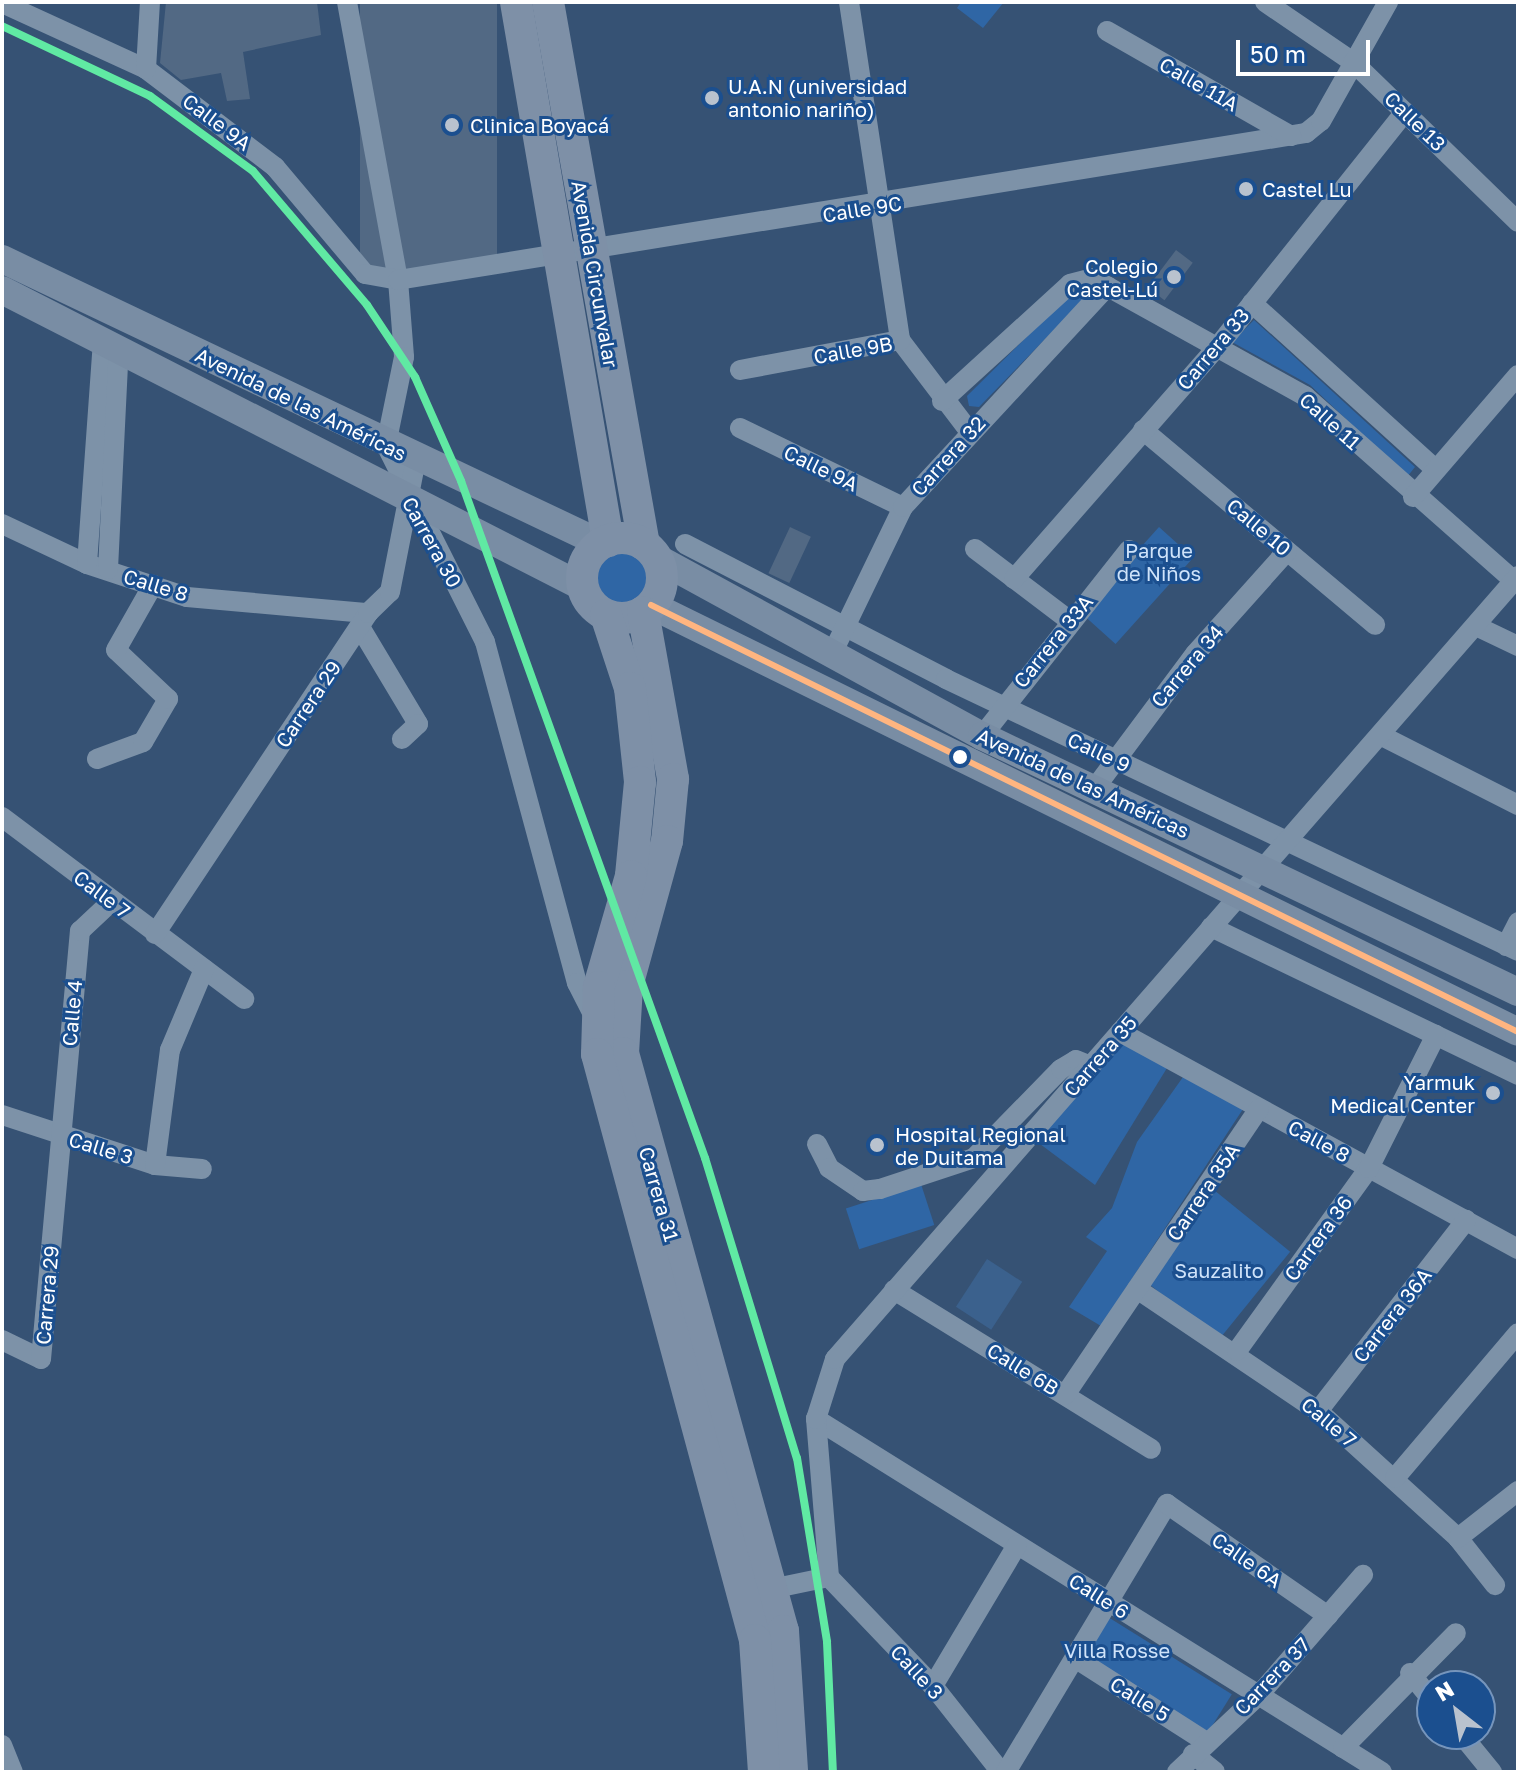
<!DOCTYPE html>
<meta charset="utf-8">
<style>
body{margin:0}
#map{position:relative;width:1520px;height:1774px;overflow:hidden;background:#365274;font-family:"Golos Text",sans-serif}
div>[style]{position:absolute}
.green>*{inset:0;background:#2f66a5;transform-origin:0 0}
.round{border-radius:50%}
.water>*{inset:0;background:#3b618d;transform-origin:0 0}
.building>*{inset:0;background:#526984;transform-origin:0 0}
.minor>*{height:20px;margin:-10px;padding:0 10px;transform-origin:10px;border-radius:10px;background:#7d92a8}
.secondary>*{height:28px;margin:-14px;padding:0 14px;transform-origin:14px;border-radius:14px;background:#798da4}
.trunk>*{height:32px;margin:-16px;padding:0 16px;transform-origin:16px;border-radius:16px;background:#7e90a7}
.trunk>.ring{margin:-16px;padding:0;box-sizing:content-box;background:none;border:32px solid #7e90a7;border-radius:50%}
.bus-1>*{height:6px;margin:-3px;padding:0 3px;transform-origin:3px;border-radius:3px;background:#ffb580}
.rail-1>*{height:8px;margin:-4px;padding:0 4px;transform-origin:4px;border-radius:4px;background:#60e9a3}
.dots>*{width:22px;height:22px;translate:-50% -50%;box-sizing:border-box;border:4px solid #1b4f8f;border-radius:50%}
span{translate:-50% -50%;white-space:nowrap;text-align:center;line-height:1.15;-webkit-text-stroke:6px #1b4f8f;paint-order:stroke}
.street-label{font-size:20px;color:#fff}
.poi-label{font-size:20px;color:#fff}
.left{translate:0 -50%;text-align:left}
.right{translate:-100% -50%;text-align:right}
.park-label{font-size:20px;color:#cfe3fa}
.frame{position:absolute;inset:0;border:4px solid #fff;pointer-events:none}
.north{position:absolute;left:1416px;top:1670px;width:80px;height:80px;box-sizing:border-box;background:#1b4f8f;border:2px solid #7695bc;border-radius:50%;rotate:329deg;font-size:22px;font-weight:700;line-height:32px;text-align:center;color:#fff}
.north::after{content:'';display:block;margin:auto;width:28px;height:36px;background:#b9c2ce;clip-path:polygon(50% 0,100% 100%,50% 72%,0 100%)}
.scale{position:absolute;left:1236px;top:40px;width:134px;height:36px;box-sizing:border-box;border:4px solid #fff;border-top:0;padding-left:10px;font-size:24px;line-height:28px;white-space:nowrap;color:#fff;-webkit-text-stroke:6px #1b4f8f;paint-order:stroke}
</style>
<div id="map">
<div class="green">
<i style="clip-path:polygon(961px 2px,1004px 2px,983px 28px,957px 8px)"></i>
<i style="clip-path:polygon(1075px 289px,1084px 289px,1084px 299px,979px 407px,969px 406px,967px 396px)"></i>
<i style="clip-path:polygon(1254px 320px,1415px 467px,1407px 477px,1310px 385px,1232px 342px)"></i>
<i style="left:1159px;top:527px;width:46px;height:116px;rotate:42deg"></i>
<i class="round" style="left:595px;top:551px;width:54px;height:54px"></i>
<i style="clip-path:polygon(1122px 1043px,1167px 1068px,1095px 1185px,1036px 1141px)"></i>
<i style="clip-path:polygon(1183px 1077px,1243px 1109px,1101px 1326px,1069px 1307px,1107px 1251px,1086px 1237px,1112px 1208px,1137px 1142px)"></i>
<i style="left:921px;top:1184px;width:43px;height:79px;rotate:72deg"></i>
<i style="left:1214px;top:1190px;width:98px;height:114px;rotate:39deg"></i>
<i style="left:1108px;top:1617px;width:146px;height:47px;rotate:32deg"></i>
</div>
<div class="water">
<i style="left:987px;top:1259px;width:42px;height:57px;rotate:33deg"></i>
</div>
<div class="building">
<i style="clip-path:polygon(166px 2px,317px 2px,321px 35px,243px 52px,250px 99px,227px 101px,221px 73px,181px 80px,160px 63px)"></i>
<i style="left:360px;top:2px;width:137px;height:267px"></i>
<i style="left:1176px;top:250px;width:21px;height:47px;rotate:37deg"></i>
<i style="left:790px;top:527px;width:23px;height:51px;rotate:25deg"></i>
</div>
<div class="minor">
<i style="left:347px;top:2px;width:283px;rotate:79.6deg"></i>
<i style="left:398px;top:280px;width:77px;rotate:85.5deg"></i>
<i style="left:404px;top:357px;width:90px;rotate:101.6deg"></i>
<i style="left:386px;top:445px;width:220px;rotate:63.3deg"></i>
<i style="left:485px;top:642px;width:353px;rotate:74.9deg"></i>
<i style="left:577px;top:983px;width:38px;rotate:63deg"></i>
<i style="left:849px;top:2px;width:342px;rotate:81.4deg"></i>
<i style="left:900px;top:340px;width:114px;rotate:52.8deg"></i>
<i style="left:1265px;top:2px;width:107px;rotate:34.3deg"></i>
<i style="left:1353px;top:62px;width:230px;rotate:44.1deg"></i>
<i style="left:2px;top:3px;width:158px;rotate:24.6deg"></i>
<i style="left:146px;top:69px;width:162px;rotate:37.2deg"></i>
<i style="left:275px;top:167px;width:140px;rotate:49.9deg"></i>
<i style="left:365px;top:274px;width:34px;rotate:10deg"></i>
<i style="left:398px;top:280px;width:920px;rotate:-9.2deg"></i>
<i style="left:1306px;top:133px;width:19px;rotate:-39deg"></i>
<i style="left:1321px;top:121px;width:137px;rotate:-60.6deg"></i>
<i style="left:1107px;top:31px;width:212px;rotate:29.7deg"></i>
<i style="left:146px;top:69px;width:67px;rotate:-86.6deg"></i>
<i style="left:1252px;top:303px;width:246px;rotate:42.2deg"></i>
<i style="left:740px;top:370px;width:163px;rotate:-10.6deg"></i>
<i style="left:942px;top:401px;width:173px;rotate:-42.4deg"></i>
<i style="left:1070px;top:284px;width:23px;rotate:-15deg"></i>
<i style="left:1092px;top:278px;width:244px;rotate:29deg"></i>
<i style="left:1305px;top:396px;width:279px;rotate:41.5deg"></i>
<i style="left:740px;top:428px;width:181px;rotate:25.9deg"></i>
<i style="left:1143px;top:430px;width:303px;rotate:40deg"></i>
<i style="left:1413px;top:497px;width:161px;rotate:-49.3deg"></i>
<i style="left:2px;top:524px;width:94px;rotate:25.2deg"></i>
<i style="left:87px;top:564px;width:105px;rotate:18.3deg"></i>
<i style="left:187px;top:597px;width:182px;rotate:5.1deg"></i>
<i style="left:685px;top:544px;width:294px;rotate:27.3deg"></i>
<i style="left:946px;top:679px;width:633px;rotate:25.43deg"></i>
<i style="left:975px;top:549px;width:118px;rotate:37.1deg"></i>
<i style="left:87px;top:564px;width:226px;rotate:-85.9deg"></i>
<i style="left:108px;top:569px;width:223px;rotate:-87.2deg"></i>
<i style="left:1014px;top:579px;width:311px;rotate:-48.8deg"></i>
<i style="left:1219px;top:345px;width:298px;rotate:-51.4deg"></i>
<i style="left:1476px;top:626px;width:47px;rotate:25.5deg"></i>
<i style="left:360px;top:627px;width:113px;rotate:59.1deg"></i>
<i style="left:418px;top:724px;width:22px;rotate:137deg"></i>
<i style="left:831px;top:656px;width:165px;rotate:-64.2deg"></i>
<i style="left:903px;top:507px;width:301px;rotate:-47.2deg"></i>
<i style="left:982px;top:736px;width:237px;rotate:-51.7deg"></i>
<i style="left:1382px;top:736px;width:153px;rotate:26.9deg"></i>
<i style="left:97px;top:759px;width:49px;rotate:-20.3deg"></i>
<i style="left:143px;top:742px;width:50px;rotate:-59.8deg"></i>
<i style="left:168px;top:699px;width:71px;rotate:-136.7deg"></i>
<i style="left:116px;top:650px;width:75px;rotate:-60.4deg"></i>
<i style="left:1095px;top:788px;width:167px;rotate:-53.3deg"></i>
<i style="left:1195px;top:654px;width:138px;rotate:-48.2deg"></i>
<i style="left:2px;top:817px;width:303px;rotate:36.9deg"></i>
<i style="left:1211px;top:927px;width:341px;rotate:25.7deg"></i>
<i style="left:155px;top:934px;width:385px;rotate:-56.4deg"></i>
<i style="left:368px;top:613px;width:30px;rotate:-44deg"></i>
<i style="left:390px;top:592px;width:135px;rotate:-78.9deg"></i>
<i style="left:1506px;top:946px;width:27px;rotate:-63deg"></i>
<i style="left:1120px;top:1032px;width:453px;rotate:28.6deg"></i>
<i style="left:2px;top:1115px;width:161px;rotate:18.1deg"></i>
<i style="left:155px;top:1165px;width:47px;rotate:4.9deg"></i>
<i style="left:817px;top:1144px;width:27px;rotate:63deg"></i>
<i style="left:829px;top:1168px;width:41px;rotate:34.1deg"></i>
<i style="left:863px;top:1191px;width:17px;rotate:-7deg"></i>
<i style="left:880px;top:1189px;width:99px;rotate:-18.3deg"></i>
<i style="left:974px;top:1158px;width:124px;rotate:-45.7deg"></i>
<i style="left:1061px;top:1069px;width:17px;rotate:-31deg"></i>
<i style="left:1076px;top:1060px;width:16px;rotate:22deg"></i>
<i style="left:155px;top:1165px;width:116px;rotate:-82.6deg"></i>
<i style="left:170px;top:1050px;width:88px;rotate:-67.2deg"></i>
<i style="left:1137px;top:1289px;width:218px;rotate:34deg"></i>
<i style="left:1318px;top:1411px;width:189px;rotate:42.2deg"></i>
<i style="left:1458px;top:1538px;width:60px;rotate:51.8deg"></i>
<i style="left:894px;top:1290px;width:302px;rotate:31.7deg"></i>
<i style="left:2px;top:1340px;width:43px;rotate:26deg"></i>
<i style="left:41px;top:1359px;width:430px;rotate:-84.8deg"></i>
<i style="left:80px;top:931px;width:42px;rotate:-43.1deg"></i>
<i style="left:1237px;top:1351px;width:226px;rotate:-54.2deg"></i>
<i style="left:1369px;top:1168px;width:149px;rotate:-63.3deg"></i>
<i style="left:1065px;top:1395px;width:346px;rotate:-55.9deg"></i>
<i style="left:1318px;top:1411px;width:242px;rotate:-52.2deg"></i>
<i style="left:816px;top:1419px;width:667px;rotate:31.95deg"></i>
<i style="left:1395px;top:1478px;width:190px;rotate:-49.7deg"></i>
<i style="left:1458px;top:1538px;width:76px;rotate:-38.1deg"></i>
<i style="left:771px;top:1589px;width:59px;rotate:-11.7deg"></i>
<i style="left:1075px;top:1658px;width:154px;rotate:32.6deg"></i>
<i style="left:1410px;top:1673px;width:35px;rotate:51deg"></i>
<i style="left:933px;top:1686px;width:164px;rotate:-59.2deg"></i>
<i style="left:1461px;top:1734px;width:49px;rotate:50.8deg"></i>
<i style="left:2px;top:1745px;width:29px;rotate:68deg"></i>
<i style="left:1343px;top:1748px;width:161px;rotate:-45.5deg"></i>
<i style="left:1193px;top:1754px;width:28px;rotate:39deg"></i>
<i style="left:1001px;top:1772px;width:110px;rotate:-128.3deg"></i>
<i style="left:933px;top:1686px;width:151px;rotate:-133.7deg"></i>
<i style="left:829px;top:1577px;width:159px;rotate:-94.7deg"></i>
<i style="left:816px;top:1419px;width:63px;rotate:-72.4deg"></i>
<i style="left:835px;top:1359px;width:1039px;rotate:-48.9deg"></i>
<i style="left:1006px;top:1772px;width:313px;rotate:-59deg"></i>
<i style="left:1167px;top:1504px;width:196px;rotate:34.8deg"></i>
<i style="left:1177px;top:1772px;width:112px;rotate:-43.2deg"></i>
<i style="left:1259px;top:1695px;width:159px;rotate:-49.1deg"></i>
</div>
<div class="secondary">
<i style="left:2px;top:259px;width:664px;rotate:25.41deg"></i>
<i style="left:2px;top:290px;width:653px;rotate:27.08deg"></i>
<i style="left:657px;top:558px;width:371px;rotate:28.7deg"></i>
<i style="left:982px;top:736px;width:594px;rotate:25.53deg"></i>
<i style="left:651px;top:605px;width:966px;rotate:26.22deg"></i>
</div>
<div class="trunk">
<i style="left:516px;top:2px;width:547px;rotate:80.31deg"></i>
<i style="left:548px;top:2px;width:551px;rotate:79.97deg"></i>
<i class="ring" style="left:582px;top:538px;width:48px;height:48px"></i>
<i style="left:643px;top:612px;width:170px;rotate:79.8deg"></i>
<i style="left:673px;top:779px;width:62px;rotate:95.5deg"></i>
<i style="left:667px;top:841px;width:150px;rotate:105.4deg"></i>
<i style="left:627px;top:986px;width:67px;rotate:93.4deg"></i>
<i style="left:623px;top:1053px;width:600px;rotate:74.53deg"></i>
<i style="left:783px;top:1631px;width:141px;rotate:86.3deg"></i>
<i style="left:606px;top:615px;width:77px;rotate:71.8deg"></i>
<i style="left:630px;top:688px;width:95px;rotate:83.9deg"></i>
<i style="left:640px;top:782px;width:94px;rotate:95.5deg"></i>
<i style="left:631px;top:876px;width:116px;rotate:106.1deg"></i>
<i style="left:599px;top:987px;width:67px;rotate:91.7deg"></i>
<i style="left:597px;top:1054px;width:607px;rotate:74.91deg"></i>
<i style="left:755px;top:1640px;width:132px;rotate:86.1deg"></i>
</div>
<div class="bus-1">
<i style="left:651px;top:605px;width:966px;rotate:26.22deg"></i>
</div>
<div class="rail-1">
<i style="left:2px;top:26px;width:164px;rotate:25.3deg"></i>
<i style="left:150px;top:96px;width:127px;rotate:36.1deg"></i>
<i style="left:253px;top:171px;width:176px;rotate:49.6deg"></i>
<i style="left:367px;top:305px;width:87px;rotate:56.3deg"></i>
<i style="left:415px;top:377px;width:114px;rotate:66.1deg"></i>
<i style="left:461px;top:481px;width:720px;rotate:70.18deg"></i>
<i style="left:705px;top:1158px;width:314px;rotate:73deg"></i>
<i style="left:797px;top:1458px;width:186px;rotate:80.7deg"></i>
<i style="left:827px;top:1642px;width:130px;rotate:87.4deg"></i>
</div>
<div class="dots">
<i style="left:712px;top:98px;background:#b9c2ce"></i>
<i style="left:452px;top:125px;background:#b9c2ce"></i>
<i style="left:1246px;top:189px;background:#b9c2ce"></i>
<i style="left:1174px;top:277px;background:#b9c2ce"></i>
<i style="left:960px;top:757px;background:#fff"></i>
<i style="left:1493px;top:1093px;background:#b9c2ce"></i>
<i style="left:877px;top:1145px;background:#b9c2ce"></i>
</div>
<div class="street-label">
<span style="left:1199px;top:84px;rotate:30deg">Calle 11A</span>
<span style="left:1415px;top:121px;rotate:44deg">Calle 13</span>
<span style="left:217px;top:122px;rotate:37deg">Calle 9A</span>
<span style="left:862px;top:209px;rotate:-9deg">Calle 9C</span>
<span style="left:595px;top:274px;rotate:80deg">Avenida Circunvalar</span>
<span style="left:1213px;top:349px;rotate:-50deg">Carrera 33</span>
<span style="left:853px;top:350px;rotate:-10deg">Calle 9B</span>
<span style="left:301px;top:404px;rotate:26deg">Avenida de las Américas</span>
<span style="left:1330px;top:421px;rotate:42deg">Calle 11</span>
<span style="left:948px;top:456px;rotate:-48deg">Carrera 32</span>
<span style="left:821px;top:468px;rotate:26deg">Calle 9A</span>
<span style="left:1259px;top:527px;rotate:40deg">Calle 10</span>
<span style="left:432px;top:542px;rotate:61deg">Carrera 30</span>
<span style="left:156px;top:585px;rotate:17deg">Calle 8</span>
<span style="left:1053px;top:641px;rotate:-51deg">Carrera 33A</span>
<span style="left:1187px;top:666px;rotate:-50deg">Carrera 34</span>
<span style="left:308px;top:704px;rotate:-56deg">Carrera 29</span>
<span style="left:1099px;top:752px;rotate:25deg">Calle 9</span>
<span style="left:1083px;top:783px;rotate:25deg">Avenida de las Américas</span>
<span style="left:102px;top:894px;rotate:37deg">Calle 7</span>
<span style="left:72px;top:1013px;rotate:-85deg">Calle 4</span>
<span style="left:1100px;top:1056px;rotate:-49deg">Carrera 35</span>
<span style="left:1319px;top:1141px;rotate:28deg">Calle 8</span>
<span style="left:101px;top:1148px;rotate:17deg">Calle 3</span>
<span style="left:1203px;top:1192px;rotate:-56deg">Carrera 35A</span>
<span style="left:659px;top:1194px;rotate:74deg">Carrera 31</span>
<span style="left:1318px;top:1238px;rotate:-54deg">Carrera 36</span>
<span style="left:47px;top:1295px;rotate:-85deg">Carrera 29</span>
<span style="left:1392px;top:1315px;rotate:-52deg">Carrera 36A</span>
<span style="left:1023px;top:1369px;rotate:32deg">Calle 6B</span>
<span style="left:1329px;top:1422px;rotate:40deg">Calle 7</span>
<span style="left:1247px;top:1560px;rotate:35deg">Calle 6A</span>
<span style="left:1099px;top:1596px;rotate:32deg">Calle 6</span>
<span style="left:917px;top:1672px;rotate:47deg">Calle 3</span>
<span style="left:1272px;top:1676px;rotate:-46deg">Carrera 37</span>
<span style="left:1140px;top:1699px;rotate:32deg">Calle 5</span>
</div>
<div class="poi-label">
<span class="left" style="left:728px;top:98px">U.A.N (universidad<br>antonio nariño)</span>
<span class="left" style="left:470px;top:125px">Clinica Boyacá</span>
<span class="left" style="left:1262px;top:189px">Castel Lu</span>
<span class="right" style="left:1158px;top:278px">Colegio<br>Castel-Lú</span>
<span class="right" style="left:1475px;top:1094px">Yarmuk<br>Medical Center</span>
<span class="left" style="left:895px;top:1146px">Hospital Regional<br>de Duitama</span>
</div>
<div class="park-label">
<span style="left:1159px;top:562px">Parque<br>de Niños</span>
<span style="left:1219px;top:1270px">Sauzalito</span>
<span style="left:1117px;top:1650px">Villa Rosse</span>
</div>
<div class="frame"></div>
<div class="north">N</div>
<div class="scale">50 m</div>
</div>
